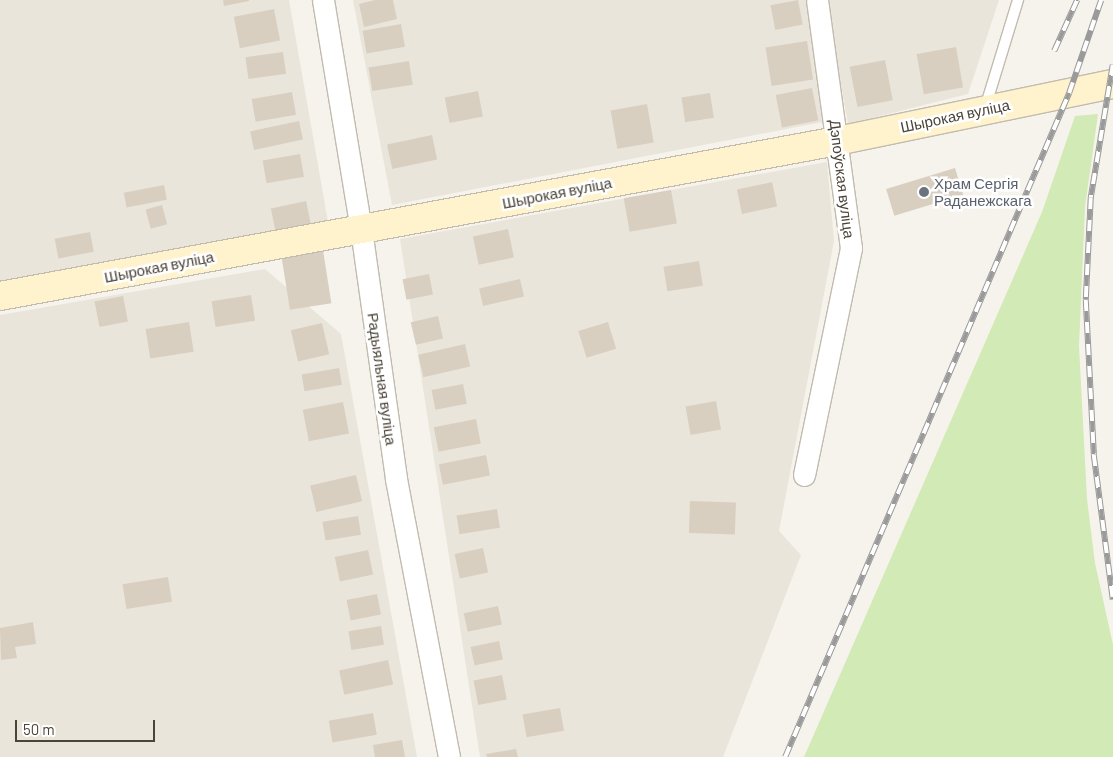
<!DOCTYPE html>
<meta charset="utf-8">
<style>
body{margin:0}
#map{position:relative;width:1113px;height:757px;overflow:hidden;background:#f6f3ec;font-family:Barlow,sans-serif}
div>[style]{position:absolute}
.residential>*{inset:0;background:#eae5da}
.green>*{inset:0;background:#d2eab5}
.building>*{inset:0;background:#d8cfc1;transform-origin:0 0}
.roads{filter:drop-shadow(1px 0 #c2bbae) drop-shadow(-1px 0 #c2bbae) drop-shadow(0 1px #c2bbae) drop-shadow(0 -1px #c2bbae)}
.lane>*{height:10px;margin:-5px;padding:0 5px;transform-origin:5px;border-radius:5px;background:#fff}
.street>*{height:21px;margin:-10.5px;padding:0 10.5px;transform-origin:10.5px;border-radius:10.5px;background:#fff}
.secondary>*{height:28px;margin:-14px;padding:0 14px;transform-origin:14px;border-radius:14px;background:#fff3cd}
.rail>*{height:5.5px;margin-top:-2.75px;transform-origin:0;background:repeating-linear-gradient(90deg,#fff 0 11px,#9a9a9a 0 22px);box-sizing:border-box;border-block:1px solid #9a9a9a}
.dots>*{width:14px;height:14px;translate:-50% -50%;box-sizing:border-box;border:2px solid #fff;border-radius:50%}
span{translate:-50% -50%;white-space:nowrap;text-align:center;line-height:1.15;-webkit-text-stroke:5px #fff;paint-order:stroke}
.street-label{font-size:15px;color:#4b4439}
.worship-label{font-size:15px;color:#5b616d}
.left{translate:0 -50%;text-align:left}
.scale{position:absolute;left:15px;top:720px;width:140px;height:22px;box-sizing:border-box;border:2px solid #4b4439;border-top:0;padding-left:6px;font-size:15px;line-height:18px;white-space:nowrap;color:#4b4439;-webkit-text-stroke:4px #fff;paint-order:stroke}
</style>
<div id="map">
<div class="residential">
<i style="clip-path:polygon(0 0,289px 0,328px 222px,0 282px)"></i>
<i style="clip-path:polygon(353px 0,806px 0,828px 121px,392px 205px)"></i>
<i style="clip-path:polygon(826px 0,999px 0,968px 94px,848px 124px)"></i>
<i style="clip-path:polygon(827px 162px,834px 241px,779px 531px,801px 555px,723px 757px,480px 757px,400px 239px)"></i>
<i style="clip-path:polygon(265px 269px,341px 334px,417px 757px,0 757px,0 315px)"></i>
</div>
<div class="green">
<i style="clip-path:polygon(1098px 114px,1085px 207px,1079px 346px,1087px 499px,1095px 563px,1113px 645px,1113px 757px,804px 757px,1042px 212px,1075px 116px)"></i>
</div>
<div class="building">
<i style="clip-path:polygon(223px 0,249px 0,249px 1px,224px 6px)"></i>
<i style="clip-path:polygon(375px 0,393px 0,397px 19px,364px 27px,359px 4px)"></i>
<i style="left:798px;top:0;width:25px;height:28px;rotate:79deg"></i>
<i style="left:274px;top:9px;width:32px;height:41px;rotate:79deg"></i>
<i style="left:401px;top:24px;width:23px;height:39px;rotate:80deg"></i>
<i style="left:807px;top:41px;width:39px;height:42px;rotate:81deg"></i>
<i style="left:956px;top:47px;width:41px;height:40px;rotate:80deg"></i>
<i style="left:283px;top:52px;width:22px;height:38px;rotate:82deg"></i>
<i style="left:885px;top:60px;width:41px;height:36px;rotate:79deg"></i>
<i style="left:409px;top:61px;width:24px;height:41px;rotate:81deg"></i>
<i style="left:812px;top:88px;width:33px;height:37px;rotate:79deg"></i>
<i style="left:478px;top:91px;width:26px;height:34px;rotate:79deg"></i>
<i style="left:292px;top:92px;width:23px;height:41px;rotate:80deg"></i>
<i style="left:710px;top:93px;width:25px;height:29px;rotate:81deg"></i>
<i style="left:647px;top:104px;width:39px;height:37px;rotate:80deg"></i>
<i style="left:299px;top:121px;width:19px;height:50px;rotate:78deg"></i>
<i style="left:432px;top:135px;width:25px;height:46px;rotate:78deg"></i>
<i style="left:300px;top:154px;width:23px;height:38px;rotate:80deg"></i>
<i style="left:955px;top:168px;width:28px;height:72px;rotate:73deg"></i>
<i style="left:772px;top:182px;width:25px;height:36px;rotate:78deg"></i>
<i style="left:164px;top:185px;width:15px;height:41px;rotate:79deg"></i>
<i style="left:671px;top:190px;width:34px;height:48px;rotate:80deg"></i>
<i style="left:306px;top:201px;width:25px;height:36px;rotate:78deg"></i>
<i style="left:162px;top:205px;width:20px;height:17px;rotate:75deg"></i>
<i style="left:508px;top:229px;width:29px;height:36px;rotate:78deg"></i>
<i style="left:90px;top:232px;width:20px;height:36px;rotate:79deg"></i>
<i style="left:322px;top:244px;width:60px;height:42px;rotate:81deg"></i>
<i style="left:699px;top:261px;width:25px;height:36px;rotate:81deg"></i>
<i style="left:429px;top:274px;width:21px;height:27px;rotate:79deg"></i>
<i style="left:520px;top:279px;width:18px;height:42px;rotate:77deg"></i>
<i style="left:251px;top:295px;width:26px;height:40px;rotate:81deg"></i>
<i style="left:123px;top:296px;width:26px;height:29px;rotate:79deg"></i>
<i style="left:438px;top:316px;width:23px;height:28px;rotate:77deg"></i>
<i style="left:189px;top:322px;width:30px;height:44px;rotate:81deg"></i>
<i style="left:608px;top:322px;width:28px;height:31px;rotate:73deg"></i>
<i style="left:322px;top:323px;width:32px;height:32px;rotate:77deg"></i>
<i style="left:465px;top:344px;width:23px;height:48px;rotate:77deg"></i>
<i style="left:339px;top:368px;width:17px;height:38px;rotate:80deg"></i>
<i style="left:463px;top:384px;width:20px;height:32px;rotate:79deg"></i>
<i style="left:716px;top:401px;width:29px;height:31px;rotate:80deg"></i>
<i style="left:343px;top:402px;width:32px;height:41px;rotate:79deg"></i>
<i style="left:476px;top:419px;width:25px;height:43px;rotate:79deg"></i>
<i style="left:486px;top:455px;width:21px;height:48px;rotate:79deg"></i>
<i style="left:356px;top:475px;width:27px;height:47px;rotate:77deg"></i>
<i style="left:690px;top:501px;width:46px;height:32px;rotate:2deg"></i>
<i style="left:497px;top:509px;width:19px;height:41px;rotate:81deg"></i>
<i style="left:358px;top:516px;width:19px;height:36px;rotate:81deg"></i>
<i style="left:483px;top:548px;width:25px;height:29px;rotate:78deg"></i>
<i style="left:368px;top:550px;width:25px;height:34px;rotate:78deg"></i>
<i style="left:168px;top:577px;width:25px;height:46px;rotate:81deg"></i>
<i style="left:377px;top:594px;width:21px;height:31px;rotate:79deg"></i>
<i style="left:498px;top:606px;width:19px;height:35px;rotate:78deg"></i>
<i style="clip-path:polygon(33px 622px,36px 644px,15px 647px,17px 658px,1px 660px,0 628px)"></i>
<i style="left:381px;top:626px;width:19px;height:33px;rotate:81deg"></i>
<i style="left:499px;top:641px;width:19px;height:29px;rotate:78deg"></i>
<i style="left:388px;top:660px;width:25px;height:50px;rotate:78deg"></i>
<i style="left:502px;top:675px;width:25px;height:29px;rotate:79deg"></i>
<i style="left:560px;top:708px;width:23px;height:38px;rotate:80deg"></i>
<i style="left:373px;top:713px;width:22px;height:45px;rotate:80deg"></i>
<i style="clip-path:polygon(402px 740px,405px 757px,375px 757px,373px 745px)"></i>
<i style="clip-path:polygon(516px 749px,518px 757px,487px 757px,486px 754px)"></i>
</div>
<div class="roads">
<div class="lane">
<i style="left:985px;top:108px;width:113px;rotate:-73deg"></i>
</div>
<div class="street">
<i style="left:323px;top:0;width:232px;rotate:80.6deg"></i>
<i style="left:361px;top:229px;width:252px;rotate:82deg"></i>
<i style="left:396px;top:479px;width:283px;rotate:79.2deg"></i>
<i style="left:804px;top:475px;width:232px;rotate:-78.3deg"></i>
<i style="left:851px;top:248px;width:250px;rotate:-97.8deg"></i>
</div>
<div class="secondary">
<i style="left:0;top:296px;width:851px;rotate:-10.49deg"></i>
<i style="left:837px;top:141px;width:282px;rotate:-11.7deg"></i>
</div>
</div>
<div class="rail">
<i style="left:1054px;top:51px;width:56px;rotate:-65.7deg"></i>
<i style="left:1113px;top:65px;width:135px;rotate:99.4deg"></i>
<i style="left:1091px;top:198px;width:102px;rotate:92.8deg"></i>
<i style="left:1086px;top:300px;width:155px;rotate:87deg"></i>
<i style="left:1094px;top:455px;width:146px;rotate:82.5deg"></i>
<i style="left:785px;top:757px;width:722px;rotate:-66.84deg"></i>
<i style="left:1069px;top:93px;width:98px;rotate:-71deg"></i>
</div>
<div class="dots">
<i style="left:924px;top:192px;background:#6b7280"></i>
</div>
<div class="street-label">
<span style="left:955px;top:116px;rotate:-12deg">Шырокая вуліца</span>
<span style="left:842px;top:179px;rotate:83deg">Дэпоўская вуліца</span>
<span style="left:557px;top:193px;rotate:-11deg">Шырокая вуліца</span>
<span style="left:159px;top:267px;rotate:-11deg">Шырокая вуліца</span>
<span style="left:382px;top:379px;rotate:82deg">Радыяльная вуліца</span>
</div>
<div class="worship-label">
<span class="left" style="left:934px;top:192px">Храм Сергія<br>Раданежскага</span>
</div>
<div class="scale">50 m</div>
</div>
